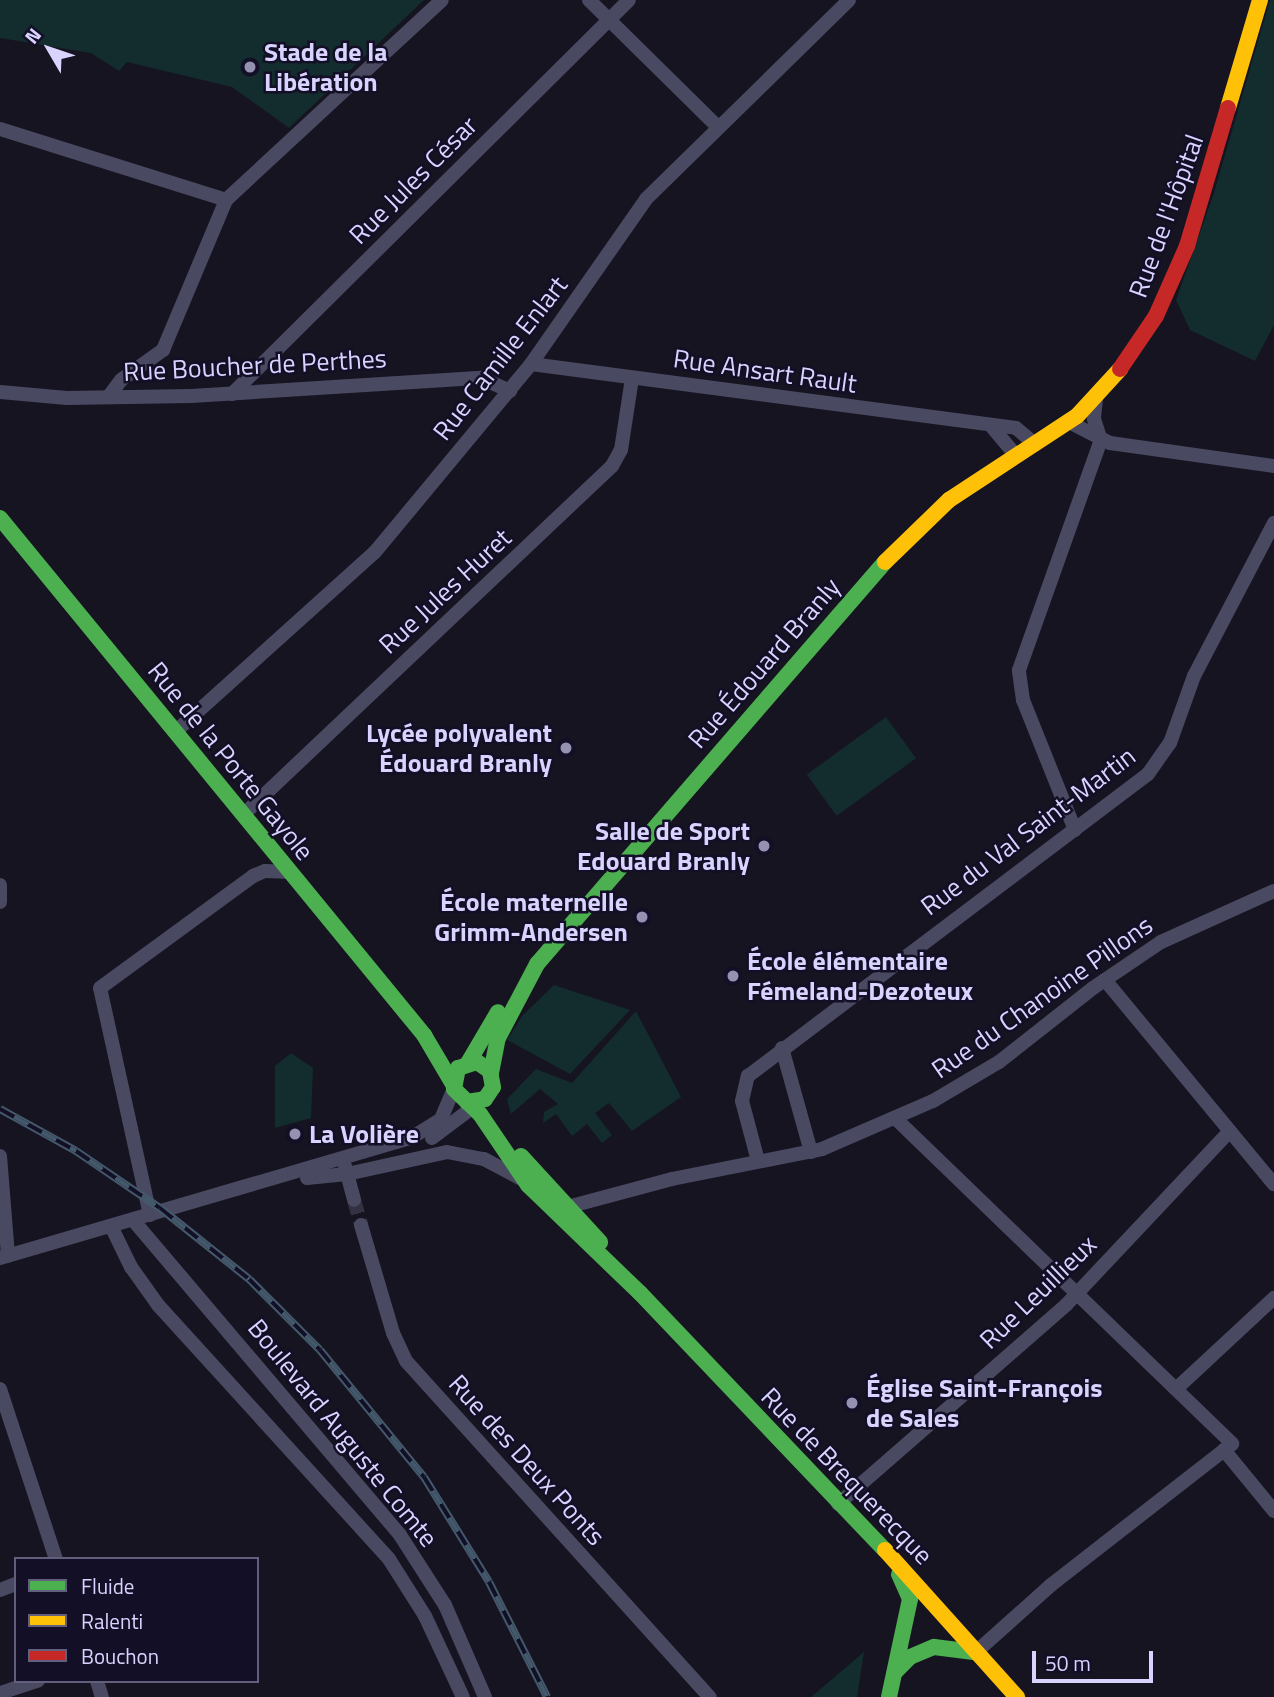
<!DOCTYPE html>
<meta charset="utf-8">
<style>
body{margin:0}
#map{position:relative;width:1274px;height:1697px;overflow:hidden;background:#161421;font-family:"Titillium Web",sans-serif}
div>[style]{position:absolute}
.green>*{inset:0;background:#132c2d;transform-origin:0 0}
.street-tunnel>*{height:14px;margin-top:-7px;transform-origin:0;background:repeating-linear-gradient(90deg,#333142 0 14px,transparent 0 21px)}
.street>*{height:14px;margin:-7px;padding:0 7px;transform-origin:7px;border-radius:7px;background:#4a4962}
.fast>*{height:16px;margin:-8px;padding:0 8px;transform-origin:8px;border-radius:8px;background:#4caf50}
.slow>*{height:16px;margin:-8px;padding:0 8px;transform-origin:8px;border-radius:8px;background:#ffc107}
.jam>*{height:16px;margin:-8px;padding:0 8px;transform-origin:8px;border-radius:8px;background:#c62828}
.rail>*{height:8px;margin-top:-4px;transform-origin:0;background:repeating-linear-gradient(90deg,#130f26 0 16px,#43596b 0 32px);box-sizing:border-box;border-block:2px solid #43596b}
.dots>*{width:19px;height:19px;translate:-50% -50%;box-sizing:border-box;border:4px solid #130f26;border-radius:50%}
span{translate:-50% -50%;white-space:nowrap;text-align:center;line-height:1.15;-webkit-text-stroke:5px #130f26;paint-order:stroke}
.poi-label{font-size:26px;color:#d9d4ff;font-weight:700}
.left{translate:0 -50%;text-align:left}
.right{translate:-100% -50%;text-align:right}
.street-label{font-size:26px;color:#d9d4ff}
.legend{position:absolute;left:14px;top:1557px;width:245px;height:126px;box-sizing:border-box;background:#130f26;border:2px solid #625e7d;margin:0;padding:9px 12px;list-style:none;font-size:21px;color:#d9d4ff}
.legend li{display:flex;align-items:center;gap:14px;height:35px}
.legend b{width:35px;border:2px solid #625e7d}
.north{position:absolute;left:14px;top:14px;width:70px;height:70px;-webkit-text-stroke:5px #130f26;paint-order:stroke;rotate:309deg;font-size:19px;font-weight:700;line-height:28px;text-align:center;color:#d9d4ff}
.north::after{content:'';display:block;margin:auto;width:24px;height:32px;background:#d9d4ff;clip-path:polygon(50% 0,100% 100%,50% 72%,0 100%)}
.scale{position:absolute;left:1032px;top:1651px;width:121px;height:32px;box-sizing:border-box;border:4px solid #d9d4ff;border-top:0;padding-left:9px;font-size:21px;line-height:24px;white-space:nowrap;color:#d9d4ff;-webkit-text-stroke:5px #130f26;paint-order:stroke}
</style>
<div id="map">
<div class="green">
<i style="clip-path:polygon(0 0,424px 0,289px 128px,232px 87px,127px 62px,119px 71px,91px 53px,0 38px)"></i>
<i style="clip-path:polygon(1270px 0,1274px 0,1274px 325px,1255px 361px,1190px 330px,1176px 300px,1213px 196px)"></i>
<i style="left:886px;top:717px;width:51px;height:98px;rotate:54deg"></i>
<i style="clip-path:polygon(554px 985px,630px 1010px,570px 1074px,507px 1040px,522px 1016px)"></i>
<i style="clip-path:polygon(636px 1011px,681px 1097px,632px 1131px,609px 1103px,595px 1113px,612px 1135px,602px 1143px,587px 1124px,572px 1136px,556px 1114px,543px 1123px,544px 1112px,558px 1104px,540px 1089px,511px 1114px,507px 1099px,536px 1069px,572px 1083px)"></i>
<i style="clip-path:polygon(291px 1053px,313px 1068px,311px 1118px,275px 1128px,275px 1066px)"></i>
<i style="clip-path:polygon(864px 1652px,857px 1697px,811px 1697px)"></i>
</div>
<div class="street-tunnel">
<i style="left:354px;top:1200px;width:26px;rotate:74deg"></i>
</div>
<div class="street">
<i style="left:589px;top:0;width:181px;rotate:44.6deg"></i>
<i style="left:0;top:129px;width:237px;rotate:17.4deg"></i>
<i style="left:531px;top:364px;width:489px;rotate:7.5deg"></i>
<i style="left:1016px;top:428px;width:25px;rotate:40deg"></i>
<i style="left:0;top:392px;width:67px;rotate:5.1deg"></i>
<i style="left:67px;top:398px;width:124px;rotate:-0.9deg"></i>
<i style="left:191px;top:396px;width:291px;rotate:-3.6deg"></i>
<i style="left:481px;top:378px;width:32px;rotate:24deg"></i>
<i style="left:232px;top:394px;width:559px;rotate:-44.78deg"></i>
<i style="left:109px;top:396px;width:20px;rotate:-53deg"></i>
<i style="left:121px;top:380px;width:52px;rotate:-35.5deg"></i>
<i style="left:163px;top:350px;width:163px;rotate:-67.2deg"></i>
<i style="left:226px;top:200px;width:294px;rotate:-42.8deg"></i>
<i style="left:1096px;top:399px;width:20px;rotate:96deg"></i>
<i style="left:1094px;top:419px;width:22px;rotate:72deg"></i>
<i style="left:1069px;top:422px;width:46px;rotate:27.1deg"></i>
<i style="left:1110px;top:443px;width:166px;rotate:8deg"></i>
<i style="left:992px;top:427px;width:38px;rotate:50deg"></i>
<i style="left:175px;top:732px;width:269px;rotate:-42deg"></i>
<i style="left:375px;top:552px;width:244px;rotate:-50.3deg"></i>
<i style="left:531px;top:364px;width:201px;rotate:-55.1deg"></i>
<i style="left:646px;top:199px;width:284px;rotate:-44.4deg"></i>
<i style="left:244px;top:814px;width:506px;rotate:-43.4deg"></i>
<i style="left:612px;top:466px;width:18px;rotate:-61deg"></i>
<i style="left:621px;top:450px;width:73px;rotate:-81.3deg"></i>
<i style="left:1075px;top:830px;width:140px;rotate:-111.8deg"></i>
<i style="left:1023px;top:700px;width:30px;rotate:-98deg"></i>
<i style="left:1019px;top:670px;width:244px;rotate:-70.4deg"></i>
<i style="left:0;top:885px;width:17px;rotate:90deg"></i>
<i style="left:1105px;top:980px;width:265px;rotate:50.4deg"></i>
<i style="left:782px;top:1048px;width:108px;rotate:74.4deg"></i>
<i style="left:895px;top:1118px;width:469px;rotate:44deg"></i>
<i style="left:1232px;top:1444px;width:229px;rotate:142.1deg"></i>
<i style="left:1051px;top:1585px;width:102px;rotate:138.2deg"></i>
<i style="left:432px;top:1138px;width:60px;rotate:-36.9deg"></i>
<i style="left:0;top:1156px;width:100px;rotate:85.4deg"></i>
<i style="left:758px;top:1161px;width:62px;rotate:-104.9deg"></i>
<i style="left:742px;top:1101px;width:26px;rotate:-77deg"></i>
<i style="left:748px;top:1076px;width:501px;rotate:-37.05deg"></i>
<i style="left:1148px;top:774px;width:38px;rotate:-55deg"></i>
<i style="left:1170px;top:743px;width:71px;rotate:-70.3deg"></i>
<i style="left:1194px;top:676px;width:173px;rotate:-62.4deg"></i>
<i style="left:345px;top:1166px;width:35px;rotate:75deg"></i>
<i style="left:307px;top:1178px;width:40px;rotate:-5.7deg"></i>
<i style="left:347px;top:1174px;width:102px;rotate:-12.4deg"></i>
<i style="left:447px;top:1152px;width:38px;rotate:11deg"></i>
<i style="left:484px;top:1159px;width:40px;rotate:28deg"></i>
<i style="left:560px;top:1209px;width:116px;rotate:-15deg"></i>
<i style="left:672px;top:1179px;width:153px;rotate:-11.3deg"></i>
<i style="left:822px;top:1149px;width:121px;rotate:-23.4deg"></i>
<i style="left:933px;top:1101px;width:77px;rotate:-30.6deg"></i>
<i style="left:999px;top:1062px;width:120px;rotate:-38.2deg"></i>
<i style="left:1093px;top:988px;width:82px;rotate:-34.1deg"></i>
<i style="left:1161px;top:942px;width:124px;rotate:-24.3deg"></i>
<i style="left:150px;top:1215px;width:232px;rotate:-102.4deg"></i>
<i style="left:100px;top:988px;width:190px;rotate:-36.2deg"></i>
<i style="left:253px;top:876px;width:13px;rotate:-23deg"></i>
<i style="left:265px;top:871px;width:26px;rotate:2deg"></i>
<i style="left:133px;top:1220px;width:413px;rotate:49.7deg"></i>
<i style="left:400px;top:1535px;width:83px;rotate:57.3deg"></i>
<i style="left:445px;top:1605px;width:100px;rotate:66.5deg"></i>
<i style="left:361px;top:1225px;width:113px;rotate:73.5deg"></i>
<i style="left:393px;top:1333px;width:31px;rotate:65deg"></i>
<i style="left:406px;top:1361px;width:453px;rotate:47.9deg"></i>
<i style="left:111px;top:1226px;width:46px;rotate:64deg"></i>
<i style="left:131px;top:1267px;width:47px;rotate:54.6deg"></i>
<i style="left:158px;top:1305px;width:343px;rotate:47.7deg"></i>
<i style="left:389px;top:1559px;width:67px;rotate:57.7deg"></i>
<i style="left:425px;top:1616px;width:89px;rotate:64.9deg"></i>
<i style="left:0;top:1258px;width:428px;rotate:-16.3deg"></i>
<i style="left:411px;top:1138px;width:36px;rotate:-32deg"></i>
<i style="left:441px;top:1119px;width:33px;rotate:-67deg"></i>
<i style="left:0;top:1389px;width:179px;rotate:71.8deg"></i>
<i style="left:1176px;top:1389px;width:134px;rotate:-42.9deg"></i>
<i style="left:1224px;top:1450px;width:79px;rotate:50.7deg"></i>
<i style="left:838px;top:1504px;width:303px;rotate:-41.1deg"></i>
<i style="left:1066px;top:1305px;width:239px;rotate:-46.7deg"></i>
<i style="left:0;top:1590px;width:17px;rotate:-21deg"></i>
<i style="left:97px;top:1681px;width:17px;rotate:73deg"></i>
<i style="left:0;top:1693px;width:40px;rotate:-18deg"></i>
</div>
<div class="fast">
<i style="left:0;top:518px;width:669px;rotate:50.64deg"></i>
<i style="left:424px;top:1035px;width:57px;rotate:59.4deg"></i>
<i style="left:468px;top:1063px;width:59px;rotate:-59.5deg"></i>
<i style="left:491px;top:1073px;width:36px;rotate:-79deg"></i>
<i style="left:498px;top:1038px;width:84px;rotate:-62.2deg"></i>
<i style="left:537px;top:964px;width:532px;rotate:-49.12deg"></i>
<i style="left:467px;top:1102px;width:18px;rotate:-9deg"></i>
<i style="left:485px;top:1099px;width:14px;rotate:-56deg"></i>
<i style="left:493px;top:1087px;width:16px;rotate:-101deg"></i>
<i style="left:490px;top:1071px;width:16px;rotate:-145deg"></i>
<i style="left:477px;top:1062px;width:20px;rotate:162deg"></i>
<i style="left:458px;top:1068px;width:21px;rotate:101deg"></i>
<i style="left:454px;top:1089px;width:36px;rotate:44deg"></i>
<i style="left:480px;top:1114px;width:86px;rotate:55.9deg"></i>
<i style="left:528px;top:1185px;width:156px;rotate:44deg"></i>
<i style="left:640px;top:1293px;width:355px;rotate:46.4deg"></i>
<i style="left:521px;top:1156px;width:117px;rotate:47.4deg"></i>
<i style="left:895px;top:1672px;width:21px;rotate:-45deg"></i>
<i style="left:910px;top:1657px;width:26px;rotate:-23deg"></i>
<i style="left:934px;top:1647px;width:40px;rotate:7.1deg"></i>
<i style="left:889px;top:1697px;width:100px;rotate:-77.9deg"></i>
<i style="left:910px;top:1599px;width:27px;rotate:-114deg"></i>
</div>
<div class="slow">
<i style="left:1228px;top:108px;width:113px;rotate:-73.5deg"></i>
<i style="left:885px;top:562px;width:89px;rotate:-44.1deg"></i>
<i style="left:949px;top:500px;width:153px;rotate:-33.3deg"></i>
<i style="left:1077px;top:416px;width:64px;rotate:-47.5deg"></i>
<i style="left:885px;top:1550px;width:198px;rotate:48.1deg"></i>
</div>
<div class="jam">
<i style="left:1120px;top:369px;width:64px;rotate:-55.8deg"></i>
<i style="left:1156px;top:316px;width:77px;rotate:-66.1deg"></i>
<i style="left:1187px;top:246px;width:144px;rotate:-73.5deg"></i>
</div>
<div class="rail">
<i style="left:0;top:1109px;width:87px;rotate:28.9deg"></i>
<i style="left:76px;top:1151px;width:102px;rotate:34.2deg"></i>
<i style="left:160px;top:1208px;width:114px;rotate:38.6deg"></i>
<i style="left:249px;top:1279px;width:100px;rotate:45deg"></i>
<i style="left:320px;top:1350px;width:164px;rotate:50.7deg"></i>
<i style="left:424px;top:1477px;width:123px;rotate:58.2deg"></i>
<i style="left:489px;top:1582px;width:129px;rotate:63.2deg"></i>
</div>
<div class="dots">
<i style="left:250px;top:67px;background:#9591b1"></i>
<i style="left:566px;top:748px;background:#9591b1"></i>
<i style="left:764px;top:846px;background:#9591b1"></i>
<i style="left:642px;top:917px;background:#9591b1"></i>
<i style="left:733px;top:976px;background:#9591b1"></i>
<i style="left:295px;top:1134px;background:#9591b1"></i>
<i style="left:852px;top:1403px;background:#9591b1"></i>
</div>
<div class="poi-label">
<span class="left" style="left:264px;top:67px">Stade de la<br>Libération</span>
<span class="right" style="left:552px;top:748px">Lycée polyvalent<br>Édouard Branly</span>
<span class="right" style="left:750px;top:846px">Salle de Sport<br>Edouard Branly</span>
<span class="right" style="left:628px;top:917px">École maternelle<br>Grimm-Andersen</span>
<span class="left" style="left:747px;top:976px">École élémentaire<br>Fémeland-Dezoteux</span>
<span class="left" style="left:309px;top:1134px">La Volière</span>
<span class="left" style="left:866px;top:1403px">Église Saint-François<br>de Sales</span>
</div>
<div class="street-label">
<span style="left:413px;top:180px;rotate:-45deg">Rue Jules César</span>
<span style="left:1166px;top:216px;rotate:-70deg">Rue de l'Hôpital</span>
<span style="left:500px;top:358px;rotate:-52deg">Rue Camille Enlart</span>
<span style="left:255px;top:365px;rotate:-3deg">Rue Boucher de Perthes</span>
<span style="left:765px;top:371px;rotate:8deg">Rue Ansart Rault</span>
<span style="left:445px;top:591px;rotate:-43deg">Rue Jules Huret</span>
<span style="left:764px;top:663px;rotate:-49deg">Rue Édouard Branly</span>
<span style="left:231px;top:761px;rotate:51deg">Rue de la Porte Gayole</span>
<span style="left:1028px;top:831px;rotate:-37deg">Rue du Val Saint-Martin</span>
<span style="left:1042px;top:997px;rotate:-35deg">Rue du Chanoine Pillons</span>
<span style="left:1038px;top:1292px;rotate:-44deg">Rue Leuillieux</span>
<span style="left:343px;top:1433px;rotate:51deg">Boulevard Auguste Comte</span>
<span style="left:527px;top:1460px;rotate:48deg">Rue des Deux Ponts</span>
<span style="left:847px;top:1476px;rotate:46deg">Rue de Brequerecque</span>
</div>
<ul class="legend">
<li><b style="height:9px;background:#4caf50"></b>Fluide</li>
<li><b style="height:9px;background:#ffc107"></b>Ralenti</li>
<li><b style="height:9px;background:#c62828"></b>Bouchon</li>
</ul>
<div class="north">N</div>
<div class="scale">50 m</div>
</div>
